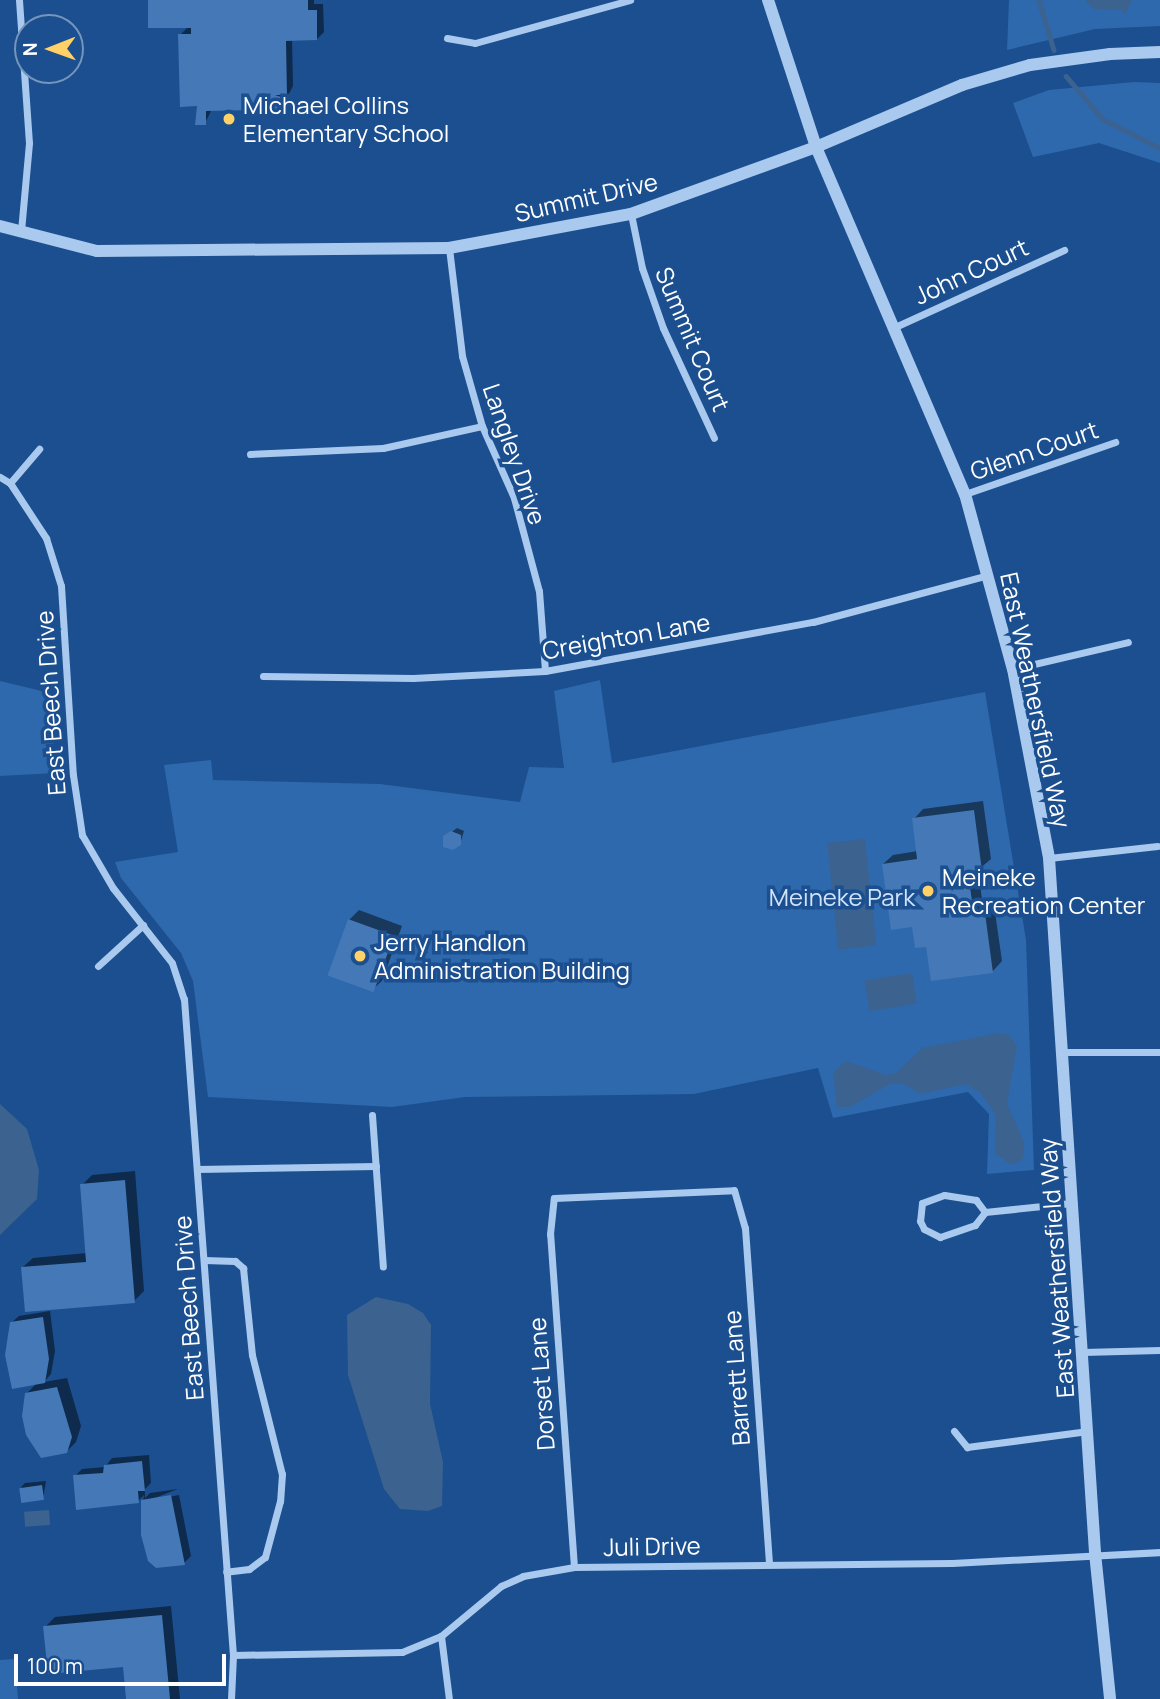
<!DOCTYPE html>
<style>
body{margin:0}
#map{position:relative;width:1160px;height:1699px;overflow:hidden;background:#1b4f8f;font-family:Manrope,sans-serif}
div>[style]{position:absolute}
.green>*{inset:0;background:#2e69ad}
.water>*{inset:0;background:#3c6290;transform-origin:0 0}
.shadow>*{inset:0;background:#0007}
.stream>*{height:4.5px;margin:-2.25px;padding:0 2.25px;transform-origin:2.25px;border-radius:2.25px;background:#3c6290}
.building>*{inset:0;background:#4478b7;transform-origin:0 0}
.minor>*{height:7px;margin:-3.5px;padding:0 3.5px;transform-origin:3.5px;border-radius:3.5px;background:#a9c9ee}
.tertiary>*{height:12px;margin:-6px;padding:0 6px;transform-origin:6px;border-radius:6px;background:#a9c9ee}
.dots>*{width:19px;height:19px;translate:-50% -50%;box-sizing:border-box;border:4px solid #1b4f8f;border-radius:50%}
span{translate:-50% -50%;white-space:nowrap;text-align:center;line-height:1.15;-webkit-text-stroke:7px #1b4f8f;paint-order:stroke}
.poi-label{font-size:24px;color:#fff}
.left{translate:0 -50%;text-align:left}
.street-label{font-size:24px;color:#fff}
.park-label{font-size:24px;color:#cfe3fa}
.north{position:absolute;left:14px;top:14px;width:70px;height:70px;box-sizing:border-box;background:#1b4f8f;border:2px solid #7695bc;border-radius:50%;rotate:269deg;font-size:19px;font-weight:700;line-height:28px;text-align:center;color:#fff}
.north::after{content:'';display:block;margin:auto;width:24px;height:32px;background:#ffd166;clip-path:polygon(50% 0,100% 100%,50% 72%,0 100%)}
.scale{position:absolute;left:14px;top:1654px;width:212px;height:32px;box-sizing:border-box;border:4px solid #fff;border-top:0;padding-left:9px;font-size:21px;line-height:24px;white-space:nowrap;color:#fff;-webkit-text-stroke:5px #1b4f8f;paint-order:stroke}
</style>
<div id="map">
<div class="green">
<i style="clip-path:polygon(1009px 0,1160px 0,1160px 26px,1095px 29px,1007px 50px)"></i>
<i style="clip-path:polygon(1134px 82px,1160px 83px,1160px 163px,1099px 143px,1033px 157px,1013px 103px,1049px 90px)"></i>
<i style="clip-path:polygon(600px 680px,612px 763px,985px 692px,1026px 940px,1034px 1170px,987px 1174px,989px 1114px,968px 1092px,833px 1118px,818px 1068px,694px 1094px,465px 1097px,392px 1107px,208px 1097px,193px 981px,181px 953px,121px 878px,115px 862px,178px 852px,164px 765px,211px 760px,213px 780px,380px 784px,520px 802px,529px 767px,564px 768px,554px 691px)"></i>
<i style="clip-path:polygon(0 681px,50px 693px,56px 773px,0 776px)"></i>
<i style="clip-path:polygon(15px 1659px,18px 1699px,0 1699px,0 1660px)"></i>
</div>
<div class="water">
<i style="clip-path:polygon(1085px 0,1132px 0,1125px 15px,1121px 10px,1094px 9px)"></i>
<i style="left:865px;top:839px;width:107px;height:38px;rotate:84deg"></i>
<i style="left:912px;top:973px;width:31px;height:48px;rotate:81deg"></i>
<i style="clip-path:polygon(999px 1033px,1009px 1035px,1017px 1046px,1007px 1104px,1024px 1142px,1023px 1158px,1017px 1163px,1010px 1164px,995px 1153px,996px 1115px,980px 1092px,965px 1084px,921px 1094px,902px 1083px,890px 1084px,850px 1107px,837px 1107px,833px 1073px,846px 1061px,886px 1075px,896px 1073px,922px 1048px)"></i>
<i style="clip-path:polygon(0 1104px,27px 1129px,39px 1170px,37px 1199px,0 1235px)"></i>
<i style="clip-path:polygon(376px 1297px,408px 1304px,423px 1313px,431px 1325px,430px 1404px,443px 1462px,442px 1506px,428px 1511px,400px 1509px,384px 1489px,348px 1375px,347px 1315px)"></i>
<i style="left:49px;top:1510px;width:15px;height:25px;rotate:86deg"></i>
</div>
<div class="shadow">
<i style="clip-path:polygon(150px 0,314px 0,314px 4px,323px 4px,324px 32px,317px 39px,292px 39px,293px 86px,281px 109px,270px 103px,212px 109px,205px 123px,180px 35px,189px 26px)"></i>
<i style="clip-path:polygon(983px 801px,991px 859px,978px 870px,983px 906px,994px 905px,1002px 961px,993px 971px,928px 945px,883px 864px,893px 855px,918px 851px,914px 819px,923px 809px)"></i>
<i style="clip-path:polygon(457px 828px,464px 831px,460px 844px,445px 837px)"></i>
<i style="clip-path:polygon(359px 910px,402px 926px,382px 981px,372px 990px,349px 920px)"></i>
<i style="clip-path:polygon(135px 1171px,144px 1291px,134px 1301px,23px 1267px,33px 1258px,87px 1253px,82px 1185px,92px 1175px)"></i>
<i style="clip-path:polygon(50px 1311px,55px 1351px,51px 1374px,44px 1382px,67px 1378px,81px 1426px,76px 1442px,66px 1452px,26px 1394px,37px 1383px,11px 1323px,19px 1316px)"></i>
<i style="clip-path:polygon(149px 1455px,151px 1483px,145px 1489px,145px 1498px,150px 1493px,178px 1489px,147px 1501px,179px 1495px,191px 1556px,184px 1563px,149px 1560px,141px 1515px,144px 1495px,138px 1501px,75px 1476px,82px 1469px,105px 1467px,112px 1458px)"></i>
<i style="clip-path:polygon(46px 1481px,43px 1499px,21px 1487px,25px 1483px)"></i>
<i style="clip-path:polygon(171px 1606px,180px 1699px,128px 1699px,124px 1665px,45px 1627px,55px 1617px)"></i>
</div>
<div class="stream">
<i style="left:1039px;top:0;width:52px;rotate:73.3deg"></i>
<i style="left:1066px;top:76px;width:57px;rotate:49.3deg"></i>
<i style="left:1103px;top:119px;width:64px;rotate:27deg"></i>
</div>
<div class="building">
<i style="clip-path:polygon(148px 0,308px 0,308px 10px,317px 10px,317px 40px,286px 41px,287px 95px,275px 95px,281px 97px,281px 111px,269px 111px,269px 105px,257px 110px,206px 111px,206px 125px,195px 125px,197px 106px,180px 107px,178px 34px,191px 34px,191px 28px,148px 28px)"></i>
<i style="clip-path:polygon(974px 810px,982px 871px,968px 873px,974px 915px,985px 913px,993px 973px,931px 981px,926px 947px,915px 948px,912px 927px,891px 930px,882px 864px,917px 859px,912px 818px)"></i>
<i style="clip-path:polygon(451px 831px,461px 835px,461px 845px,453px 850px,443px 847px,443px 836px)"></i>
<i style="left:348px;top:919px;width:49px;height:60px;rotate:20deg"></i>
<i style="clip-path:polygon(125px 1180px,135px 1303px,25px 1312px,21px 1267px,86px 1262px,80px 1184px)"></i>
<i style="clip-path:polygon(43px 1317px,49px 1359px,45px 1383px,12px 1389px,5px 1355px,10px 1322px)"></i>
<i style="clip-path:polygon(57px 1387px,72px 1437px,67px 1453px,41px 1458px,26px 1435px,22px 1416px,25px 1393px)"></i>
<i style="clip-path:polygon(142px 1461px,145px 1491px,138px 1491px,139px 1503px,76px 1510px,73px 1475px,103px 1473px,104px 1465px)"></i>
<i style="left:42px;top:1485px;width:15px;height:23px;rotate:82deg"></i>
<i style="clip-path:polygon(171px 1495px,185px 1565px,156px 1568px,148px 1561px,141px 1535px,141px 1500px)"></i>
<i style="clip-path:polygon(162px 1615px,170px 1699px,126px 1699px,123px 1667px,48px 1674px,43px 1626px)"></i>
</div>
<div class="minor">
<i style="left:19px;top:0;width:143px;rotate:86deg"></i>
<i style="left:29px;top:143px;width:88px;rotate:95.2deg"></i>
<i style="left:447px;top:38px;width:28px;rotate:10deg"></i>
<i style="left:475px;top:43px;width:161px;rotate:-15.5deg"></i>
<i style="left:631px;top:214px;width:55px;rotate:78.5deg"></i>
<i style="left:642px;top:268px;width:64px;rotate:70.7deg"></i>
<i style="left:663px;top:328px;width:121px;rotate:65.1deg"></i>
<i style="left:449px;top:248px;width:109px;rotate:83.1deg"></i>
<i style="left:462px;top:356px;width:73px;rotate:74.1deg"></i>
<i style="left:482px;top:426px;width:79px;rotate:66deg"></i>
<i style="left:514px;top:498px;width:96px;rotate:75deg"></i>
<i style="left:539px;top:591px;width:80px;rotate:85.7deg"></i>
<i style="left:895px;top:327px;width:186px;rotate:-24.5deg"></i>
<i style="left:250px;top:454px;width:133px;rotate:-2.6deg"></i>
<i style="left:383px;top:448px;width:101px;rotate:-12.5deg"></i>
<i style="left:0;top:477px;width:12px;rotate:31deg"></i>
<i style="left:10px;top:483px;width:66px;rotate:56.8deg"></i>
<i style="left:46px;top:538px;width:50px;rotate:72.6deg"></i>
<i style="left:61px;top:586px;width:189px;rotate:86.4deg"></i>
<i style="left:73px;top:775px;width:61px;rotate:81.5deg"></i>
<i style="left:82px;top:835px;width:61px;rotate:59.7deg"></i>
<i style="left:113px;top:888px;width:95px;rotate:51.8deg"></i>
<i style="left:172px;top:963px;width:38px;rotate:72deg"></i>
<i style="left:184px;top:999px;width:658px;rotate:85.73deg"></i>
<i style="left:233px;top:1655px;width:44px;rotate:92.6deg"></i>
<i style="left:10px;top:483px;width:45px;rotate:-49.5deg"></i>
<i style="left:965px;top:494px;width:159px;rotate:-19.1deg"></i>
<i style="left:1013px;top:669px;width:118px;rotate:-13.2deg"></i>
<i style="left:263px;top:676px;width:150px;rotate:0.8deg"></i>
<i style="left:413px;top:678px;width:132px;rotate:-3deg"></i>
<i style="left:545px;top:671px;width:272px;rotate:-10.4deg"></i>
<i style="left:813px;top:622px;width:181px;rotate:-15deg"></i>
<i style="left:1049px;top:858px;width:109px;rotate:-6.3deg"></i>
<i style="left:98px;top:966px;width:61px;rotate:-42.3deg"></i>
<i style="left:1063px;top:1052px;width:97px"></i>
<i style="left:372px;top:1115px;width:152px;rotate:85.9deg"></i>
<i style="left:197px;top:1169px;width:179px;rotate:-1deg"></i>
<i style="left:985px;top:1212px;width:15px;rotate:-127deg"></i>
<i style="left:976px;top:1200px;width:32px;rotate:-171deg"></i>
<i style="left:944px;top:1195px;width:23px;rotate:160deg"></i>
<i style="left:922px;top:1203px;width:18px;rotate:96deg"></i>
<i style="left:920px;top:1221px;width:9px;rotate:63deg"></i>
<i style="left:924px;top:1229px;width:18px;rotate:27deg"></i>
<i style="left:940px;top:1237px;width:37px;rotate:-19deg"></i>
<i style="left:975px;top:1225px;width:16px;rotate:-52deg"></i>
<i style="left:985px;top:1212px;width:87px;rotate:-5.9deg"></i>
<i style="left:204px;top:1260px;width:31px;rotate:2deg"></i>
<i style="left:235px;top:1261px;width:11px;rotate:41deg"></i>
<i style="left:243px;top:1268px;width:87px;rotate:84.1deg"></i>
<i style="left:252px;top:1355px;width:123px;rotate:75.9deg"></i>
<i style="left:282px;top:1474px;width:27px;rotate:94deg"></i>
<i style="left:280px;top:1501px;width:58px;rotate:105deg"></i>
<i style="left:265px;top:1557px;width:20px;rotate:143deg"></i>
<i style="left:249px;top:1569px;width:23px;rotate:173deg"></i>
<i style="left:1083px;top:1352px;width:77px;rotate:-1.5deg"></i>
<i style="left:954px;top:1431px;width:21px;rotate:51deg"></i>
<i style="left:967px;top:1447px;width:122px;rotate:-7.5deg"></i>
<i style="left:574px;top:1567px;width:334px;rotate:-94.1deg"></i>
<i style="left:550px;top:1234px;width:36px;rotate:-84deg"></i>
<i style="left:554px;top:1198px;width:180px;rotate:-2.5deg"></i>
<i style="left:734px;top:1190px;width:40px;rotate:74deg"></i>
<i style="left:745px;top:1228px;width:337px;rotate:85.9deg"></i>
<i style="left:441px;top:1636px;width:64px;rotate:82.8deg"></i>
<i style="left:233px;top:1655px;width:169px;rotate:-1deg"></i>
<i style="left:402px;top:1652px;width:42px;rotate:-22.3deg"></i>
<i style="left:441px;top:1636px;width:78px;rotate:-39.8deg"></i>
<i style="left:501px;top:1586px;width:24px;rotate:-24deg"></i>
<i style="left:523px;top:1576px;width:52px;rotate:-10deg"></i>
<i style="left:574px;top:1567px;width:378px;rotate:-0.6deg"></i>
<i style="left:952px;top:1563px;width:208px;rotate:-3deg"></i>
</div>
<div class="tertiary">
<i style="left:768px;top:0;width:155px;rotate:71.9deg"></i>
<i style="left:816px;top:147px;width:378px;rotate:66.8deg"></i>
<i style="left:965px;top:494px;width:181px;rotate:74.7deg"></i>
<i style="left:1013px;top:669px;width:192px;rotate:79.2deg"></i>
<i style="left:1049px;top:858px;width:697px;rotate:86.21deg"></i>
<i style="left:1095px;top:1553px;width:147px;rotate:84.1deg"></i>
<i style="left:0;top:226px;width:100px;rotate:14.5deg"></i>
<i style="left:97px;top:251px;width:352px;rotate:-0.5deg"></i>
<i style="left:449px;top:248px;width:185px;rotate:-10.6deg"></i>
<i style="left:631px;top:214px;width:197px;rotate:-19.9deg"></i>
<i style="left:816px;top:147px;width:159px;rotate:-23deg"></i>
<i style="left:962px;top:85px;width:71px;rotate:-16.4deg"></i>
<i style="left:1030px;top:65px;width:81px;rotate:-7.8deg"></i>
<i style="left:1110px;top:54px;width:50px;rotate:-2.3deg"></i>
</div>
<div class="dots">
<i style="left:229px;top:119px;background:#ffd166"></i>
<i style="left:928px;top:891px;background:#ffd166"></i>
<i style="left:360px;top:956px;background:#ffd166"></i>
</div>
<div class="poi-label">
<span class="left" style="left:243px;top:119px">Michael Collins<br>Elementary School</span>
<span class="left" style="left:942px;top:891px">Meineke<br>Recreation Center</span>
<span class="left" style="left:374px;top:956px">Jerry Handlon<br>Administration Building</span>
</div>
<div class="street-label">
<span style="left:586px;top:197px;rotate:-13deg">Summit Drive</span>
<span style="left:971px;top:271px;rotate:-25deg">John Court</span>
<span style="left:693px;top:339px;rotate:67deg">Summit Court</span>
<span style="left:1034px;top:450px;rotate:-19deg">Glenn Court</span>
<span style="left:515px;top:454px;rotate:71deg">Langley Drive</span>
<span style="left:626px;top:636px;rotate:-10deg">Creighton Lane</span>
<span style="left:1036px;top:700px;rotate:78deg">East Weathersfield Way</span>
<span style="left:50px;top:703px;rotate:-94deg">East Beech Drive</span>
<span style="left:1056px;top:1268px;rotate:-94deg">East Weathersfield Way</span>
<span style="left:188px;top:1308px;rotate:-94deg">East Beech Drive</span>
<span style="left:736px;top:1378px;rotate:-94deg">Barrett Lane</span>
<span style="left:541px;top:1384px;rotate:-94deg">Dorset Lane</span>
<span style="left:652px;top:1546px;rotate:-1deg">Juli Drive</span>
</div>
<div class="park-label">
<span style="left:842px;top:897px">Meineke Park</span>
</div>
<div class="north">N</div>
<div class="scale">100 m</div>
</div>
